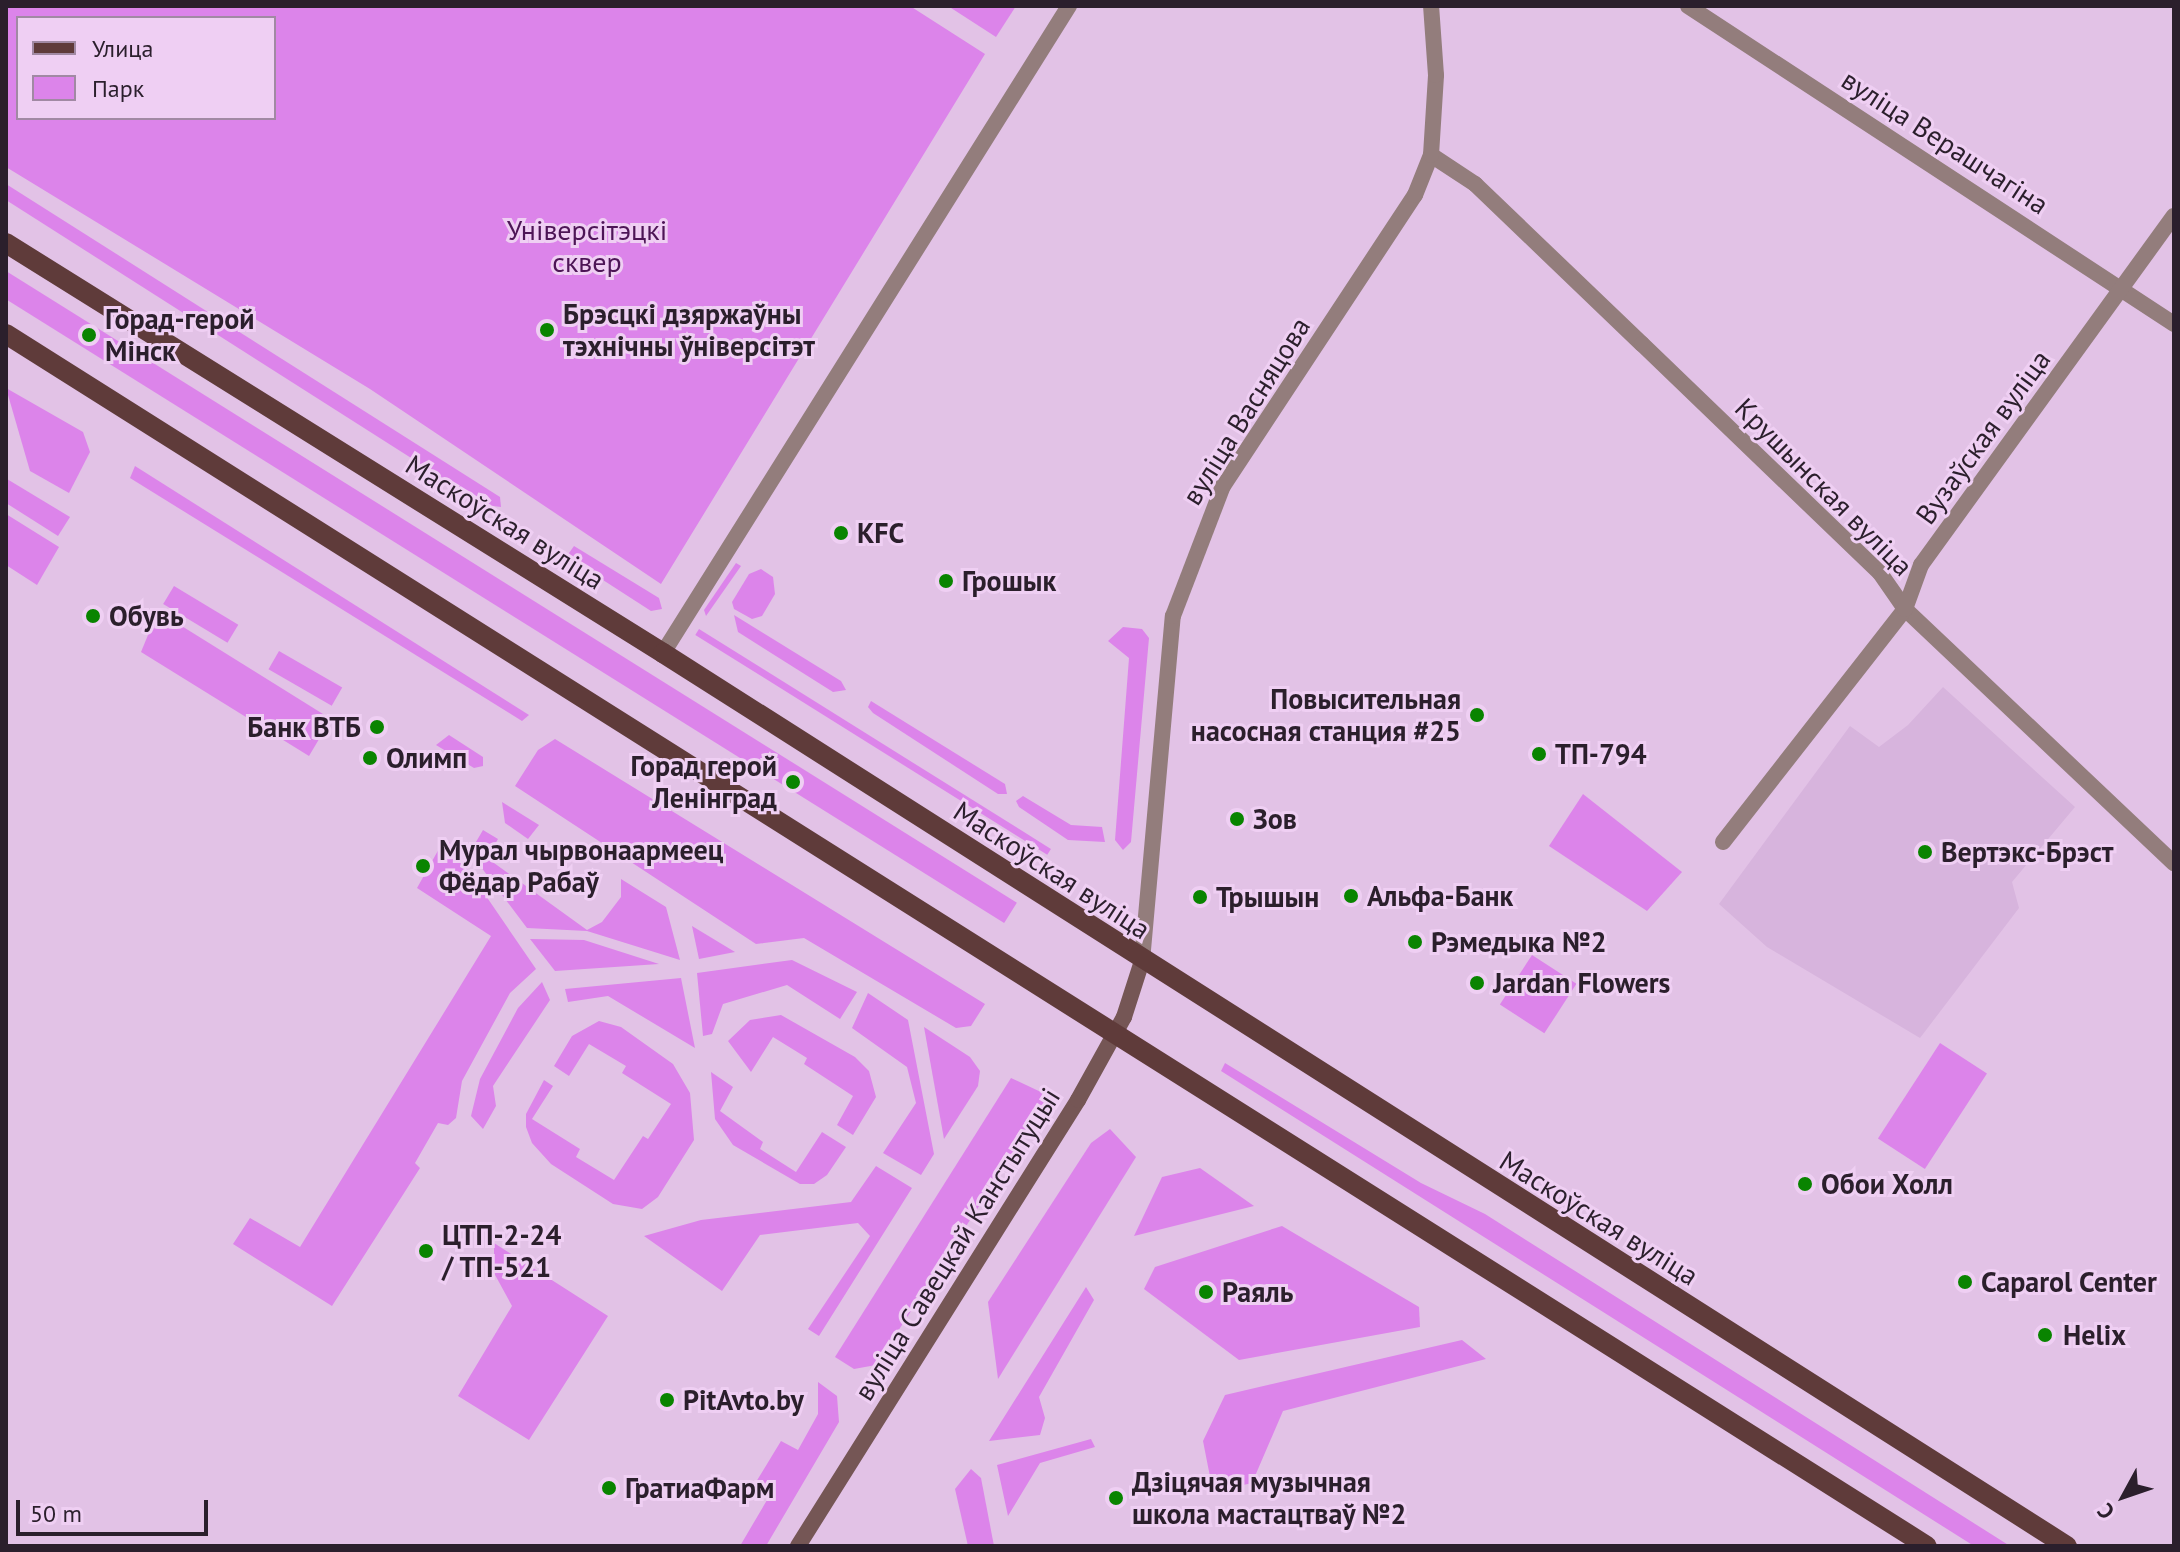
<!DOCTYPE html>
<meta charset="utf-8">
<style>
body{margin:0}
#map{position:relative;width:2180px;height:1552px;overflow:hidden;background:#e2c2e6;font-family:"PT Sans",sans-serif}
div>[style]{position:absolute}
.built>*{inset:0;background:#d7b4dd}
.green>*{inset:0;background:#dc84ea;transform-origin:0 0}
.street>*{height:16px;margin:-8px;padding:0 8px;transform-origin:8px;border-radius:8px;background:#937d7c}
.secondary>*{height:16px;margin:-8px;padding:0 8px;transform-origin:8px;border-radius:8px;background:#755655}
.primary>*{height:20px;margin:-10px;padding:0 10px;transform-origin:10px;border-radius:10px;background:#5f3b3a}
.dots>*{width:22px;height:22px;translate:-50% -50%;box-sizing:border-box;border:4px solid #efcff3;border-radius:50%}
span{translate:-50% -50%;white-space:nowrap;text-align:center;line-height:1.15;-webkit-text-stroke:6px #efcff3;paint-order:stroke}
.street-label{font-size:28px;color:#2b1f2c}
.park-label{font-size:28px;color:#4d1556}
.poi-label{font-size:28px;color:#2b1f2c;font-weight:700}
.left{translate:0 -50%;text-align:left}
.right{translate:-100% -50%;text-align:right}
.frame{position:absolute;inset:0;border:8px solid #2b1f2c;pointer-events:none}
.legend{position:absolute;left:16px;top:16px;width:260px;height:104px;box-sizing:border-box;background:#efcff3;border:2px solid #a189a3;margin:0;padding:10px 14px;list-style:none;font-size:24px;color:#2b1f2c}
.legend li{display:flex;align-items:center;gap:16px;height:40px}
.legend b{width:40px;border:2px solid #a189a3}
.north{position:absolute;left:2084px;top:1456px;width:80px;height:80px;-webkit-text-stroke:6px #efcff3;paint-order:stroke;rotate:230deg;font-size:22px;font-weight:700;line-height:32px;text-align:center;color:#2b1f2c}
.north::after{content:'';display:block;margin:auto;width:28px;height:36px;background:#2b1f2c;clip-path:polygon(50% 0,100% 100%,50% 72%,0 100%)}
.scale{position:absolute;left:16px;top:1500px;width:192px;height:36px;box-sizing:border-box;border:4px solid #2b1f2c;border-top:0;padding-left:10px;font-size:24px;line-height:28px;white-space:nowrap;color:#2b1f2c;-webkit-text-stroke:6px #efcff3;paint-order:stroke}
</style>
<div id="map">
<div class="built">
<i style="clip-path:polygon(1943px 687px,2075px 807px,2012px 882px,2019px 908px,1920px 1038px,1767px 947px,1719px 904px,1850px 726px,1879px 747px,1908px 725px)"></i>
</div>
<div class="green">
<i style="clip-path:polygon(evenodd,6px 6px,910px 6px,985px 54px,661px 584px,370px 389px,6px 167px,6px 6px,18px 18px,274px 18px,274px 118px,18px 118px,18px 18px)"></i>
<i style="clip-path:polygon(948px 6px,1016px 6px,996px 37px)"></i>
<i style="clip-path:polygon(6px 184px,500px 497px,501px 507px,485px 505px,6px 200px)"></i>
<i style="left:6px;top:271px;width:1192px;height:24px;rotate:32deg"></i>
<i style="clip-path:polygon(6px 388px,83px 432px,90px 452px,69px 493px,30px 471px)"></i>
<i style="clip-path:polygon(135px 466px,529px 715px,522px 721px,130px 478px)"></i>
<i style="clip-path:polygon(7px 479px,70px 517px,58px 536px,6px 503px)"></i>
<i style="clip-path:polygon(6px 514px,59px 547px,37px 585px,6px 565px)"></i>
<i style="clip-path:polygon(574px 546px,659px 598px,662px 609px,651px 611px,572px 560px,569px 553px)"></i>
<i style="clip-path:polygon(736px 563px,741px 566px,706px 616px,704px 610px)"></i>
<i style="clip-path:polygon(761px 569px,773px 577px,775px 594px,762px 616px,752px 619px,734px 609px,732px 602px,749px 574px)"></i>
<i style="left:174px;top:586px;width:75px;height:21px;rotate:31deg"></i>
<i style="clip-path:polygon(164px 615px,331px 719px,309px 756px,141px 652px,155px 618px)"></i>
<i style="clip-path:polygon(734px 615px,841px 681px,846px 690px,833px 692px,738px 632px)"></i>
<i style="clip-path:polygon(1123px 627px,1142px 629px,1149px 638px,1131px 842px,1123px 850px,1115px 840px,1129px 658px,1108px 641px)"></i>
<i style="left:699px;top:629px;width:415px;height:7px;rotate:32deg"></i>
<i style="left:279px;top:651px;width:73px;height:21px;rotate:30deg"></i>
<i style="clip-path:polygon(871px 701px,1005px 784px,1007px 794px,998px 794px,873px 713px,868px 707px)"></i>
<i style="clip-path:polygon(449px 735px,483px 757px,483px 766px,474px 768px,436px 745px)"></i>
<i style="clip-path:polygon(555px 739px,985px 1004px,971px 1026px,956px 1028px,804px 938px,756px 944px,515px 786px,538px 750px)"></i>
<i style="clip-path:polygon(1583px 794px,1682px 872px,1647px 911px,1549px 846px)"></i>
<i style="clip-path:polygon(1023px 796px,1071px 825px,1102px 827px,1105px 842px,1068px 840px,1019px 807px,1016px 801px)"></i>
<i style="clip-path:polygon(502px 802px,539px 825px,528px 839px,505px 823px)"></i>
<i style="clip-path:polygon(483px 830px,498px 839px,487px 858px,587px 930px,602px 922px,621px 897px,621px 879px,666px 907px,680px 960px,587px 931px,527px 928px,478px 863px,473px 847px)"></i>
<i style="clip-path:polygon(449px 842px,536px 969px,510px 993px,462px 1081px,456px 1118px,448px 1125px,438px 1123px,415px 1163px,420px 1168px,332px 1306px,233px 1244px,250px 1218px,300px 1247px,491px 936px,417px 888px,440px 847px)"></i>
<i style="clip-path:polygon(692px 926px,735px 952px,699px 959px)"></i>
<i style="clip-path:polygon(530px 939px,584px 940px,659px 964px,555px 971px)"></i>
<i style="left:1532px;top:955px;width:53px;height:59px;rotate:33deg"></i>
<i style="clip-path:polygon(792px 960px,857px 992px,840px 1019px,787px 985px,723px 1004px,712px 1034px,703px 1036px,697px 973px)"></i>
<i style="clip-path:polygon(681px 978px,695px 1048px,608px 996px,568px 1002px,565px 989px)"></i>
<i style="clip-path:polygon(542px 982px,550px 1000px,493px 1086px,496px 1106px,483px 1129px,471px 1116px,480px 1079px,518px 1008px)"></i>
<i style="clip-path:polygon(868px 993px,908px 1020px,934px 1154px,921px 1175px,883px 1153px,916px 1103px,907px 1067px,852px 1028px)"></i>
<i style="clip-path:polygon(781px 1015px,855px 1057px,869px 1071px,876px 1097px,853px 1135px,837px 1125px,853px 1096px,804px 1064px,807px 1058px,773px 1037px,751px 1072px,728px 1041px,750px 1020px)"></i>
<i style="clip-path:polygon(599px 1021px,621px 1027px,673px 1064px,690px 1093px,694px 1140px,658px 1197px,642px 1209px,613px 1204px,551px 1164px,532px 1143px,526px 1127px,526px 1114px,544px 1080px,553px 1086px,532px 1119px,580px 1149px,576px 1157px,614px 1180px,643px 1136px,648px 1139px,671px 1104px,622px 1073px,626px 1066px,589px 1044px,569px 1076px,554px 1066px,572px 1036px)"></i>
<i style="clip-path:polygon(924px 1027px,970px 1057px,980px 1071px,978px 1086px,944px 1139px)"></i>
<i style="left:1940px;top:1043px;width:56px;height:114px;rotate:33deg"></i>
<i style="clip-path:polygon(1225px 1063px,1421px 1183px,1485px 1214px,2010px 1546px,1974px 1546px,1221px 1071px)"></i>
<i style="clip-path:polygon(711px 1072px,733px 1087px,720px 1111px,763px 1142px,760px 1149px,796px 1172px,822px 1132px,846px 1147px,827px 1175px,814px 1184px,800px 1184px,733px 1145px,715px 1119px)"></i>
<i style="clip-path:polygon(1011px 1078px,1043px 1093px,1044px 1106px,876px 1365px,854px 1369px,835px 1357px)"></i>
<i style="clip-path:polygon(1110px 1129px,1136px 1157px,998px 1379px,988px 1302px,1091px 1143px)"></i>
<i style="clip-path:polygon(876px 1166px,912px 1188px,819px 1336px,808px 1329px,870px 1236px,858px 1223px,760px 1235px,722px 1291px,644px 1236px,701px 1220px,851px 1202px)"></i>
<i style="clip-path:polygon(1200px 1168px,1254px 1206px,1134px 1236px,1162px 1177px)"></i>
<i style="clip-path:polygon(1282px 1226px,1419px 1307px,1420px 1327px,1239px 1360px,1144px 1289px,1155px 1267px)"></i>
<i style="clip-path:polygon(494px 1243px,608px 1316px,529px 1440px,458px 1396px,512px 1306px,494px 1273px)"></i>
<i style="clip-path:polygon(1086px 1287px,1094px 1300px,1039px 1397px,1045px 1418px,1040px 1435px,989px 1441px)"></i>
<i style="clip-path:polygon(1462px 1340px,1486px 1359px,1283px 1411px,1252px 1483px,1213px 1492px,1203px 1441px,1225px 1395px)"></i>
<i style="clip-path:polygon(818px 1382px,837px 1396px,839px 1422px,766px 1546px,740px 1546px,770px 1495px,756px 1482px,781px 1441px,798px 1450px,818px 1414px)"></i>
<i style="clip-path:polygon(1091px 1439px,1095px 1447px,1040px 1463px,1008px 1516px,997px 1465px)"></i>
<i style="clip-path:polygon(971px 1469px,981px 1478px,994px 1546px,968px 1546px,955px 1489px)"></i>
</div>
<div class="street">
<i style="left:1688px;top:6px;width:581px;rotate:33.2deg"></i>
<i style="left:1431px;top:155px;width:53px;rotate:33.4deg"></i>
<i style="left:1475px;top:184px;width:231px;rotate:43.8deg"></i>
<i style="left:1642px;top:344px;width:330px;rotate:43.9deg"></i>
<i style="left:1880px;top:573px;width:44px;rotate:55.2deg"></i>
<i style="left:1905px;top:609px;width:370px;rotate:43.4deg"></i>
<i style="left:663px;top:653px;width:764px;rotate:-57.89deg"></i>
<i style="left:1723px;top:842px;width:296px;rotate:-52deg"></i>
<i style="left:1905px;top:609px;width:47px;rotate:-70deg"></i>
<i style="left:1921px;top:565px;width:431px;rotate:-54.1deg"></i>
<i style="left:1142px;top:961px;width:346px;rotate:-84.9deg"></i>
<i style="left:1173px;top:616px;width:139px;rotate:-69deg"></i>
<i style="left:1223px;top:486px;width:349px;rotate:-56.6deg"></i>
<i style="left:1415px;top:195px;width:43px;rotate:-68.2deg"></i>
<i style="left:1431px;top:155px;width:80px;rotate:-86.4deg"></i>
<i style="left:1436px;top:75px;width:69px;rotate:-94.1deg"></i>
</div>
<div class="secondary">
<i style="left:798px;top:1546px;width:527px;rotate:-57.88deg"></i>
<i style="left:1078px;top:1100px;width:95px;rotate:-61deg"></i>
<i style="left:1124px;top:1017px;width:59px;rotate:-72.2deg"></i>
</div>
<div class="primary">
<i style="left:6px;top:243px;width:774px;rotate:31.97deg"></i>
<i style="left:663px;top:653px;width:1664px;rotate:32.46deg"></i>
<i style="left:6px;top:334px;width:2271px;rotate:32.25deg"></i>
</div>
<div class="dots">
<i style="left:547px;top:330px;background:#098400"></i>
<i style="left:89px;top:335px;background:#098400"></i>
<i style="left:841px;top:533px;background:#098400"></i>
<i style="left:946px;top:581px;background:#098400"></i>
<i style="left:93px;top:616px;background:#098400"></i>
<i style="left:1477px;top:715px;background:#098400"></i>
<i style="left:377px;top:727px;background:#098400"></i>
<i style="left:1539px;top:754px;background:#098400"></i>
<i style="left:370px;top:758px;background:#098400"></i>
<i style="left:793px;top:782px;background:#098400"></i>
<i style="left:1237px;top:819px;background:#098400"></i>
<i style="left:1925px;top:852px;background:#098400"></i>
<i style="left:423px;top:866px;background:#098400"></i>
<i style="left:1351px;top:896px;background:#098400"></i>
<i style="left:1200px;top:897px;background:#098400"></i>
<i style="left:1415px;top:942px;background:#098400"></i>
<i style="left:1477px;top:983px;background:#098400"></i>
<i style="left:1805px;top:1184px;background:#098400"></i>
<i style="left:426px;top:1251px;background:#098400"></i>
<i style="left:1965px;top:1282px;background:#098400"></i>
<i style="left:1206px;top:1292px;background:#098400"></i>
<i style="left:2045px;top:1335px;background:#098400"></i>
<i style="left:667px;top:1400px;background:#098400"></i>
<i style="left:609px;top:1488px;background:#098400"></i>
<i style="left:1116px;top:1498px;background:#098400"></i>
</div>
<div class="street-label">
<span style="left:1945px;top:142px;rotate:33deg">вуліца Верашчагіна</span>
<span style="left:1246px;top:411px;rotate:-58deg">вуліца Васняцова</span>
<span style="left:1983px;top:437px;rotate:-54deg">Вузаўская вуліца</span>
<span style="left:1824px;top:487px;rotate:45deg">Крушынская вуліца</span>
<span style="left:505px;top:522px;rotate:32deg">Маскоўская вуліца</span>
<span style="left:1052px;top:870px;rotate:33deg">Маскоўская вуліца</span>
<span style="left:1599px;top:1218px;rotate:32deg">Маскоўская вуліца</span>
<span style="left:957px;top:1244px;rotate:-58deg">вуліца Савецкай Канстытуцыі</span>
</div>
<div class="park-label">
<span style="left:587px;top:246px">Універсітэцкі<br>сквер</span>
</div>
<div class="poi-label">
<span class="left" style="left:563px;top:330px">Брэсцкі дзяржаўны<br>тэхнічны ўніверсітэт</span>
<span class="left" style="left:105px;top:335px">Горад-герой<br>Мінск</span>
<span class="left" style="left:857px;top:533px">KFC</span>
<span class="left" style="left:962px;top:581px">Грошык</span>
<span class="left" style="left:109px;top:616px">Обувь</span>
<span class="right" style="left:1461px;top:715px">Повысительная<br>насосная станция #25</span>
<span class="right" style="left:361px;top:727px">Банк ВТБ</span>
<span class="left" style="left:1555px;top:754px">ТП-794</span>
<span class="left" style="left:386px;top:758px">Олимп</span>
<span class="right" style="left:777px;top:782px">Горад герой<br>Ленінград</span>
<span class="left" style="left:1253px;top:819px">Зов</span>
<span class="left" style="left:439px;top:866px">Мурал чырвонаармеец<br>Фёдар Рабаў</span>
<span class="left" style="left:1941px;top:852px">Вертэкс-Брэст</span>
<span class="left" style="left:1367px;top:896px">Альфа-Банк</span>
<span class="left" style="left:1216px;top:897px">Трышын</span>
<span class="left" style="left:1431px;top:942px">Рэмедыка №2</span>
<span class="left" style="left:1493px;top:983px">Jardan Flowers</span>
<span class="left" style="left:1821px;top:1184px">Обои Холл</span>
<span class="left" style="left:442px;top:1251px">ЦТП-2-24<br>/ ТП-521</span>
<span class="left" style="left:1981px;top:1282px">Caparol Center</span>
<span class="left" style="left:1222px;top:1292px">Раяль</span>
<span class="left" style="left:2063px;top:1335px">Helix</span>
<span class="left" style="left:683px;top:1400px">PitAvto.by</span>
<span class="left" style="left:1132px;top:1498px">Дзіцячая музычная<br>школа мастацтваў №2</span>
<span class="left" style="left:625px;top:1488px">ГратиаФарм</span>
</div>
<div class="frame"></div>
<ul class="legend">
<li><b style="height:10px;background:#5f3b3a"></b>Улица</li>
<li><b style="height:22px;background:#dc84ea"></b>Парк</li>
</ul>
<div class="north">С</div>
<div class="scale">50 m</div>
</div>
